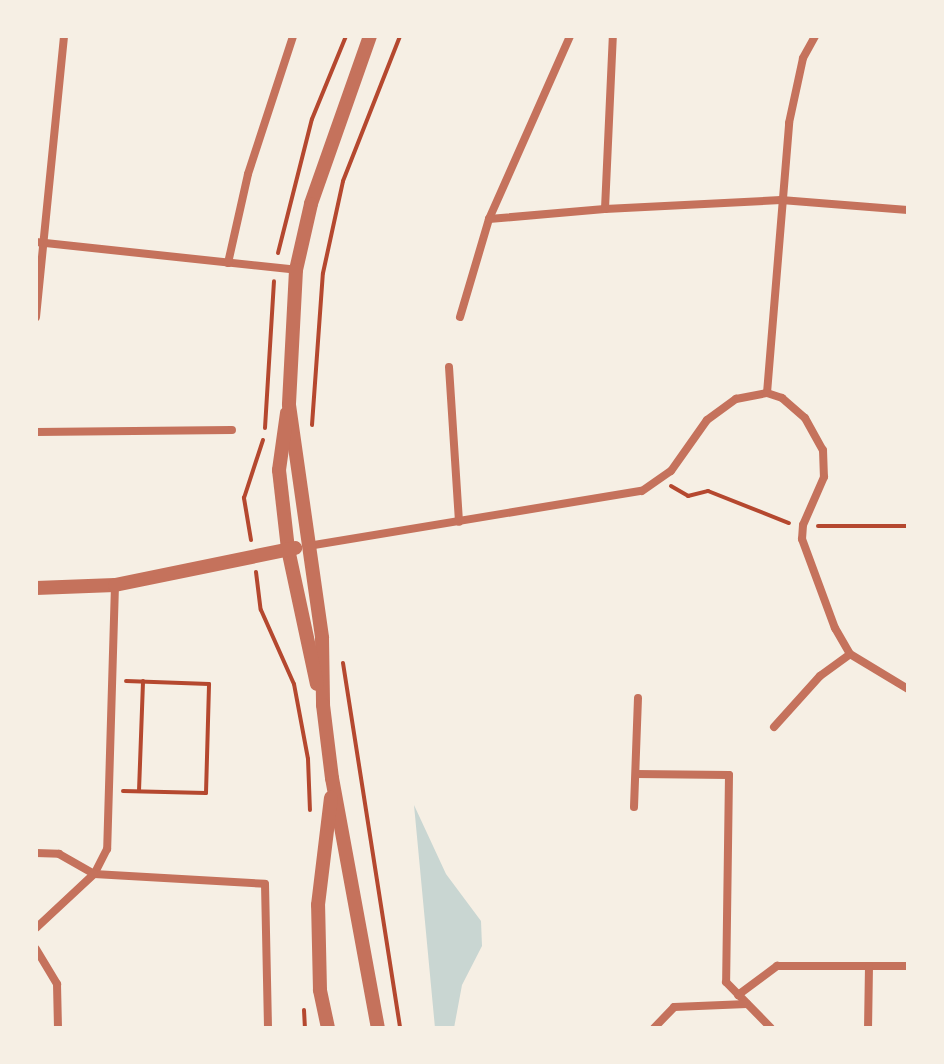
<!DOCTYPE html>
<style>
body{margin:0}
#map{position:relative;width:944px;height:1064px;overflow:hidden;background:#f6efe4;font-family:Raleway,sans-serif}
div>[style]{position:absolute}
.water>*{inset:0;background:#c9d6d2}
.path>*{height:4px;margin:-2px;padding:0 2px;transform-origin:2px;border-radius:2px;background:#b5482f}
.minor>*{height:8px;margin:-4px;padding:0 4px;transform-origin:4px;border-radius:4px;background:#c5725c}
.tertiary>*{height:14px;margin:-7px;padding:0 7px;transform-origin:7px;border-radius:7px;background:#c5725c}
span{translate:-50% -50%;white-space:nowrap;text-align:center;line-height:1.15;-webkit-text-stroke:8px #f6efe4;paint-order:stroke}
.frame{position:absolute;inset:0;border:38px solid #f6efe4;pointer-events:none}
</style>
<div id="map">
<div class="water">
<i style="clip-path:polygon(414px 805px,446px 874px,481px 921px,482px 946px,462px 985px,454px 1028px,435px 1028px)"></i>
</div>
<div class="path">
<i style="left:278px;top:253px;width:138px;rotate:-75.8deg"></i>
<i style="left:312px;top:119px;width:90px;rotate:-67.7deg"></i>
<i style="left:312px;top:425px;width:152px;rotate:-85.9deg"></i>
<i style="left:323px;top:273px;width:94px;rotate:-77.7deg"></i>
<i style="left:343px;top:181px;width:156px;rotate:-68.5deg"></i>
<i style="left:265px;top:428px;width:147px;rotate:-86.5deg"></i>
<i style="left:671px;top:486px;width:20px;rotate:30deg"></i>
<i style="left:688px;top:496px;width:21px;rotate:-14deg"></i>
<i style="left:708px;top:491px;width:87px;rotate:21.6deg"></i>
<i style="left:818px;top:526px;width:90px"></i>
<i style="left:251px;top:540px;width:43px;rotate:-99.5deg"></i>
<i style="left:244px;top:498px;width:61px;rotate:-71.9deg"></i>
<i style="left:256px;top:572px;width:38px;rotate:83deg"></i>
<i style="left:261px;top:610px;width:81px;rotate:66deg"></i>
<i style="left:294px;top:684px;width:76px;rotate:79.4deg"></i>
<i style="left:308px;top:759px;width:51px;rotate:87.8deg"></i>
<i style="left:343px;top:663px;width:369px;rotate:81.1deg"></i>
<i style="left:123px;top:791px;width:83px;rotate:1.4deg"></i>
<i style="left:206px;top:793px;width:109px;rotate:-88.4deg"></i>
<i style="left:209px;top:684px;width:83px;rotate:-177.9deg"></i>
<i style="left:139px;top:791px;width:110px;rotate:-87.9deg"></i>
<i style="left:304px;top:1010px;width:18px;rotate:87deg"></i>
</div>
<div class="minor">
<i style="left:605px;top:209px;width:176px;rotate:-2.9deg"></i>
<i style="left:781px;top:200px;width:127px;rotate:4.5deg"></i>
<i style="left:489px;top:219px;width:116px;rotate:-4.9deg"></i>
<i style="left:605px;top:209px;width:173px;rotate:-87.4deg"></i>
<i style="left:36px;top:242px;width:262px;rotate:6.1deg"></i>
<i style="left:228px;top:263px;width:91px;rotate:-77.3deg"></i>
<i style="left:248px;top:174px;width:145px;rotate:-71.9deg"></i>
<i style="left:36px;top:317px;width:282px;rotate:-84.3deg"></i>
<i style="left:460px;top:317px;width:102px;rotate:-73.5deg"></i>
<i style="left:489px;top:219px;width:200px;rotate:-66.1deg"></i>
<i style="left:449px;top:367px;width:155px;rotate:86.3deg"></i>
<i style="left:767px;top:393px;width:271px;rotate:-85.3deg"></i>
<i style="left:789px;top:123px;width:66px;rotate:-77.8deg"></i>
<i style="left:803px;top:58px;width:25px;rotate:-61deg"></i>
<i style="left:36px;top:432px;width:196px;rotate:-0.6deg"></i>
<i style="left:308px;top:546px;width:338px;rotate:-9.4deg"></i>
<i style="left:642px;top:491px;width:35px;rotate:-35deg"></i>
<i style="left:671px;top:471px;width:62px;rotate:-54.8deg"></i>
<i style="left:707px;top:420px;width:36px;rotate:-36deg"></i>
<i style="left:736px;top:399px;width:32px;rotate:-11deg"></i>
<i style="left:767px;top:393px;width:16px;rotate:18deg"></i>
<i style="left:782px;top:398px;width:30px;rotate:41deg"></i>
<i style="left:805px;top:418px;width:37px;rotate:61deg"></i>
<i style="left:823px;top:450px;width:27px;rotate:88deg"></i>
<i style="left:824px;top:477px;width:52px;rotate:113.6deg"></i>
<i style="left:803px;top:525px;width:14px;rotate:94deg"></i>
<i style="left:802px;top:539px;width:95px;rotate:69.7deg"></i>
<i style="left:835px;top:628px;width:30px;rotate:60deg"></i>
<i style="left:850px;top:654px;width:68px;rotate:31.1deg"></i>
<i style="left:115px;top:585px;width:264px;rotate:91.7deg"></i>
<i style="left:107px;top:849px;width:28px;rotate:117deg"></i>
<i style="left:94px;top:874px;width:171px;rotate:3.3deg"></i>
<i style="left:265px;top:884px;width:144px;rotate:88.8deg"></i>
<i style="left:774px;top:727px;width:69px;rotate:-48deg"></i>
<i style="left:820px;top:676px;width:37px;rotate:-36deg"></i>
<i style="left:636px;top:774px;width:93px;rotate:0.6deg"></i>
<i style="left:729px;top:775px;width:207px;rotate:90.8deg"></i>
<i style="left:726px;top:982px;width:64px;rotate:45.6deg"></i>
<i style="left:634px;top:807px;width:109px;rotate:-87.9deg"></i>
<i style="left:36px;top:853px;width:23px;rotate:2deg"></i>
<i style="left:59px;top:854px;width:40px;rotate:29.7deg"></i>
<i style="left:94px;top:874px;width:79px;rotate:137deg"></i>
<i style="left:36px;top:949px;width:41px;rotate:59deg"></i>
<i style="left:57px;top:984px;width:44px;rotate:88.7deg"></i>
<i style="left:869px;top:966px;width:39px"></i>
<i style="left:738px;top:995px;width:49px;rotate:-36.6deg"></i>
<i style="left:777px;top:966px;width:92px"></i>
<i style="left:869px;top:966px;width:62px;rotate:90.9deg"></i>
<i style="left:654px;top:1028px;width:29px;rotate:-46deg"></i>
<i style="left:674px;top:1007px;width:73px;rotate:-2.4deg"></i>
</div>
<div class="tertiary">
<i style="left:370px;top:36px;width:178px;rotate:109.4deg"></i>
<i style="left:311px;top:204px;width:68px;rotate:102.8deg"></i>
<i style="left:296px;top:270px;width:135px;rotate:93deg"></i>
<i style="left:289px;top:405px;width:235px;rotate:81.9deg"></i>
<i style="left:322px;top:638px;width:67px;rotate:89.1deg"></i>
<i style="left:323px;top:705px;width:74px;rotate:83deg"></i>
<i style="left:332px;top:778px;width:254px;rotate:79.6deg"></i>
<i style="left:287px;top:413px;width:58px;rotate:98deg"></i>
<i style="left:279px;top:470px;width:80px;rotate:83.5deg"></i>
<i style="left:288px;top:549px;width:138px;rotate:77.9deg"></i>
<i style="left:36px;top:588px;width:79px;rotate:-2.2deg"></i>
<i style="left:115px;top:585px;width:184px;rotate:-11.6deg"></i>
<i style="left:328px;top:1028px;width:39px;rotate:-102deg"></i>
<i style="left:320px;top:990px;width:85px;rotate:-91.3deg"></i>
<i style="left:318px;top:905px;width:108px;rotate:-83.1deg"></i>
</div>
<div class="frame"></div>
</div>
